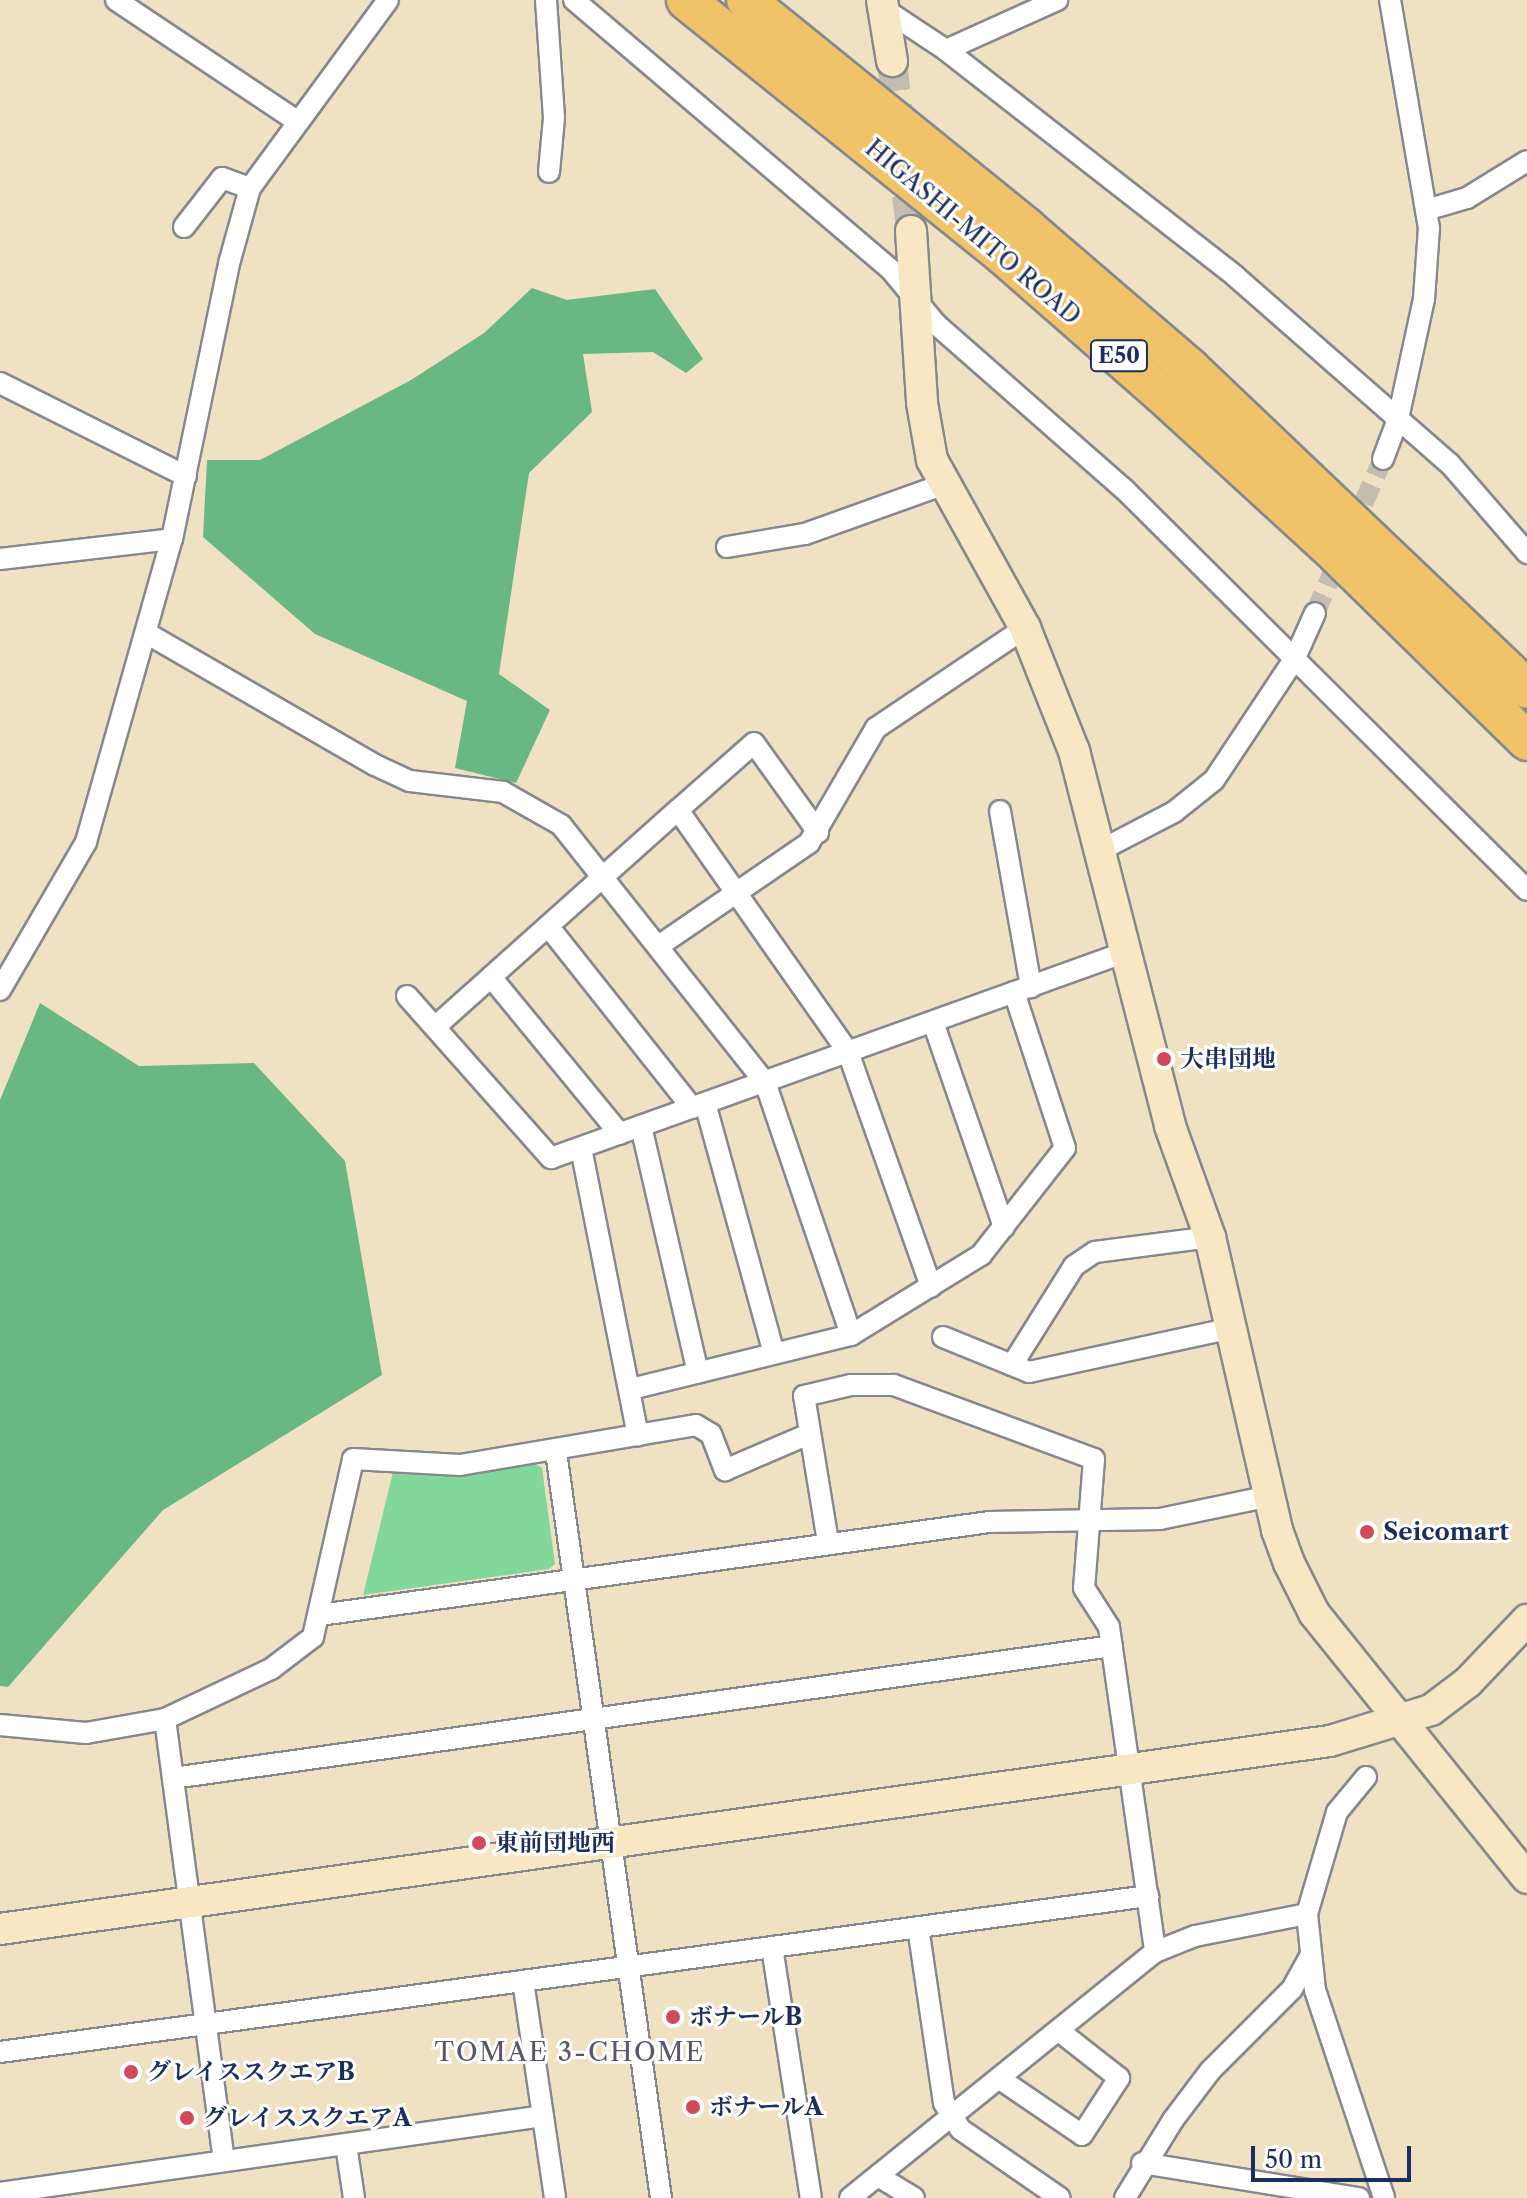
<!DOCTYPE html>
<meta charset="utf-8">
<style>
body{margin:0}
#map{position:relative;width:1527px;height:2198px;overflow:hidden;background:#f0e1c3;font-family:"Libre Caslon Text","Noto Serif JP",serif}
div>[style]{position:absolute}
.green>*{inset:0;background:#82d89b}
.forest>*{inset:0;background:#69b883}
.street-tunnel>*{height:20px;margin-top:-10px;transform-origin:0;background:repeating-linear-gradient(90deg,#c5bdaf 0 20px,transparent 0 30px)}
.secondary-tunnel>*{height:30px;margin-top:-15px;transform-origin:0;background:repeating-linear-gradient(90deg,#c5bdaf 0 30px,transparent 0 45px)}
.roads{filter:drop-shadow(2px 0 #868890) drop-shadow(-2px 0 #868890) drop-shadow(0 2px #868890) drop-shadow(0 -2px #868890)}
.street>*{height:20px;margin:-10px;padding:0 10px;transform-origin:10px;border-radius:10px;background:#fff}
.secondary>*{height:30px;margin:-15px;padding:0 15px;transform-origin:15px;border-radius:15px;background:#f9e7c3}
.highway>*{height:38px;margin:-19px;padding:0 19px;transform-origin:19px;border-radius:19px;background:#f1c369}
.dots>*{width:22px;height:22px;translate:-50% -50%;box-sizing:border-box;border:4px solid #fff;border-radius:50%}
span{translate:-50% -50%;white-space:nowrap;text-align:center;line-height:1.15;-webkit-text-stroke:6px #fff;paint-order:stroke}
.shield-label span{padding:2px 6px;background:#fff;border:2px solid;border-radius:6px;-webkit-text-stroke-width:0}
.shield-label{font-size:22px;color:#1b2f5e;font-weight:700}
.street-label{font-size:24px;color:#1b2f5e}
.poi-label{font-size:24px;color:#1b2f5e;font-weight:700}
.left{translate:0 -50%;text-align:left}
.neighbourhood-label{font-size:26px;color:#5c546a;letter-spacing:2px}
.scale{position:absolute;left:1251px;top:2146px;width:160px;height:36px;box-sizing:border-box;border:4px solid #1b2f5e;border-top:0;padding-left:10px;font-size:24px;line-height:28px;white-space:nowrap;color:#1b2f5e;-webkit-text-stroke:6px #fff;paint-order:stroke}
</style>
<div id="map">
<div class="green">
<i style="clip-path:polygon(531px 1462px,542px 1468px,555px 1564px,549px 1569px,363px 1595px,394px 1468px)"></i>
</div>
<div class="forest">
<i style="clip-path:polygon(532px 288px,567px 300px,655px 289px,703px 359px,686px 373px,653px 352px,583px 354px,592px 412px,529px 473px,499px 674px,550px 710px,516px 783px,455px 768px,467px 701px,315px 634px,203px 537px,207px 460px,260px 460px,411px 380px,484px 333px)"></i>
<i style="clip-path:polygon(40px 1003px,139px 1066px,254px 1063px,345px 1161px,382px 1375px,163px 1510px,8px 1687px,0 1686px,0 1100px)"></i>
</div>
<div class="street-tunnel">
<i style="left:1315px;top:613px;width:168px;rotate:-66.2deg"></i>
</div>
<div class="secondary-tunnel">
<i style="left:892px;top:61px;width:171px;rotate:83.6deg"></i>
</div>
<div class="roads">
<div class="street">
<i style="left:116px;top:0;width:219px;rotate:33.8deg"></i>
<i style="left:546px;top:0;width:118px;rotate:86.1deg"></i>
<i style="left:554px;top:118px;width:54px;rotate:95.3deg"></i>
<i style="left:574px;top:0;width:418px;rotate:40.4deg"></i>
<i style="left:892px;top:271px;width:69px;rotate:50.3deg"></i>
<i style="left:936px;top:324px;width:249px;rotate:41.3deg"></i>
<i style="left:1123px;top:488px;width:570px;rotate:44.86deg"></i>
<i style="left:878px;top:5px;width:82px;rotate:33.5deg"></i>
<i style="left:946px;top:50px;width:367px;rotate:38deg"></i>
<i style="left:1235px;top:276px;width:286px;rotate:41.2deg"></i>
<i style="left:1450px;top:464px;width:118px;rotate:49.1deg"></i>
<i style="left:946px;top:50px;width:122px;rotate:-24.2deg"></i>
<i style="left:1426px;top:210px;width:43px;rotate:-16.3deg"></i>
<i style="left:1467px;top:198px;width:70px;rotate:-31.7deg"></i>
<i style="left:184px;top:227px;width:62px;rotate:-52.2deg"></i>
<i style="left:222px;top:178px;width:30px;rotate:20deg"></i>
<i style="left:0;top:383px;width:208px;rotate:26.6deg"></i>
<i style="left:1383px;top:459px;width:43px;rotate:-69.4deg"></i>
<i style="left:1398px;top:419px;width:123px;rotate:-77.8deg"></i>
<i style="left:1424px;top:299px;width:71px;rotate:-86deg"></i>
<i style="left:1429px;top:228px;width:231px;rotate:-99.7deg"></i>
<i style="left:727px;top:547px;width:79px;rotate:-9.5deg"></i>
<i style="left:805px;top:534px;width:149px;rotate:-19.7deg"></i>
<i style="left:0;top:559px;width:173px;rotate:-6.6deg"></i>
<i style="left:148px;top:634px;width:262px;rotate:30deg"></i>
<i style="left:375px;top:765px;width:38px;rotate:25deg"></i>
<i style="left:410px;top:781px;width:94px;rotate:6.7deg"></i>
<i style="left:503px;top:792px;width:67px;rotate:29.6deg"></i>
<i style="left:561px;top:825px;width:328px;rotate:51.6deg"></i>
<i style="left:765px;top:1082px;width:267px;rotate:71.2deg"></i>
<i style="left:678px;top:810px;width:101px;rotate:-41.4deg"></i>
<i style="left:754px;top:743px;width:110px;rotate:54.3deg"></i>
<i style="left:1000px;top:811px;width:179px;rotate:80deg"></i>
<i style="left:1101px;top:850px;width:82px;rotate:-27.5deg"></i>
<i style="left:1174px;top:812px;width:51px;rotate:-38.7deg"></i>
<i style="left:1214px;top:780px;width:146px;rotate:-56.4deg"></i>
<i style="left:1295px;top:658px;width:49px;rotate:-66deg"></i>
<i style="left:548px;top:926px;width:232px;rotate:51.6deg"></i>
<i style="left:660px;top:945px;width:181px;rotate:-34.4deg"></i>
<i style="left:809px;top:843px;width:133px;rotate:-59.8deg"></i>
<i style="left:876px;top:728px;width:179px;rotate:-33.9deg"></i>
<i style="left:491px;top:977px;width:203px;rotate:50.6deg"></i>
<i style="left:0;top:990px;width:171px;rotate:-59.8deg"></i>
<i style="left:86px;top:842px;width:315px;rotate:-74.2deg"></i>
<i style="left:172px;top:539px;width:285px;rotate:-78.3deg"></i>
<i style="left:230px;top:260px;width:75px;rotate:-74.5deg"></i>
<i style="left:250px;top:188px;width:233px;rotate:-53.7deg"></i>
<i style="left:407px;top:996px;width:217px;rotate:48.4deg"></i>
<i style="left:551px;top:1158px;width:611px;rotate:-19.71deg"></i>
<i style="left:933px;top:1022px;width:217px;rotate:70.9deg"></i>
<i style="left:435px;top:1027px;width:326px;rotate:-41.8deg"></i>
<i style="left:678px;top:810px;width:296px;rotate:54.9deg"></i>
<i style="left:848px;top:1052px;width:249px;rotate:70.5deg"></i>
<i style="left:705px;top:1103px;width:260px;rotate:74.6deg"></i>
<i style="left:641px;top:1126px;width:253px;rotate:77deg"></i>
<i style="left:581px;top:1148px;width:293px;rotate:78.8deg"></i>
<i style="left:943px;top:1337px;width:93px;rotate:22.1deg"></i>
<i style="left:1029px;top:1372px;width:208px;rotate:-12.2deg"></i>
<i style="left:1012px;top:1365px;width:117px;rotate:-57.9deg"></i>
<i style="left:1074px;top:1266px;width:25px;rotate:-34deg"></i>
<i style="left:1095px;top:1252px;width:116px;rotate:-7.4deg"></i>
<i style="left:631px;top:1389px;width:227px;rotate:-13.8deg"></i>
<i style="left:851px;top:1335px;width:153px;rotate:-31.6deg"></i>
<i style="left:981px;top:1255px;width:136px;rotate:-51.9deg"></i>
<i style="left:1065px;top:1148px;width:164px;rotate:-108.1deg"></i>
<i style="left:556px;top:1452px;width:753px;rotate:81.99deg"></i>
<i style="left:828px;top:1542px;width:148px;rotate:-99.3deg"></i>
<i style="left:804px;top:1396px;width:48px;rotate:-13.2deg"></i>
<i style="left:851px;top:1385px;width:43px"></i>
<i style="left:894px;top:1385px;width:213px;rotate:20.3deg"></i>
<i style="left:1094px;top:1459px;width:129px;rotate:94.4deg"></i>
<i style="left:1084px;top:1588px;width:46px;rotate:57.3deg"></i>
<i style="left:1109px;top:1627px;width:328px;rotate:81.9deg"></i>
<i style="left:320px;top:1615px;width:675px;rotate:-7.91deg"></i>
<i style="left:989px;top:1522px;width:171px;rotate:-1deg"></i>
<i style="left:1160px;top:1519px;width:112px;rotate:-11.8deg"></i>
<i style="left:165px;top:1719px;width:446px;rotate:82.4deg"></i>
<i style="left:0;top:1725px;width:86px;rotate:5.3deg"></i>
<i style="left:86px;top:1733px;width:80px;rotate:-10deg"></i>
<i style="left:165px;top:1719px;width:117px;rotate:-25.3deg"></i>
<i style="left:271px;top:1669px;width:53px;rotate:-37.3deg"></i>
<i style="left:313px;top:1637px;width:182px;rotate:-77.3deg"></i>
<i style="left:353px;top:1459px;width:107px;rotate:3.2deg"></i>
<i style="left:460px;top:1465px;width:239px;rotate:-9.6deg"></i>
<i style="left:696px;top:1425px;width:17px;rotate:31deg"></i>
<i style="left:711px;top:1434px;width:39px;rotate:69deg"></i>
<i style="left:725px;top:1470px;width:91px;rotate:-23.2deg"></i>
<i style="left:1366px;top:1777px;width:45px;rotate:129.6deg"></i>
<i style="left:1337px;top:1812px;width:106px;rotate:106.4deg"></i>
<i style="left:1307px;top:1914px;width:76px;rotate:84deg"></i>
<i style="left:1315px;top:1990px;width:219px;rotate:71.6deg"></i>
<i style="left:173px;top:1778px;width:948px;rotate:-8deg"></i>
<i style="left:918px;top:1927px;width:178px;rotate:81.6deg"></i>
<i style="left:944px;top:2103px;width:31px;rotate:58deg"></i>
<i style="left:960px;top:2129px;width:121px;rotate:34.6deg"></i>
<i style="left:772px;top:1947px;width:254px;rotate:81.2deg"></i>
<i style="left:523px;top:1981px;width:219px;rotate:81.6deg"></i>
<i style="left:0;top:2052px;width:1159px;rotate:-7.74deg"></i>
<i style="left:1000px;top:2079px;width:99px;rotate:34.3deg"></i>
<i style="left:1082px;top:2135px;width:68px;rotate:-57deg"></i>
<i style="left:1119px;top:2078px;width:76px;rotate:-141.9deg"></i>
<i style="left:346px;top:2145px;width:54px;rotate:81.4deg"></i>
<i style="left:1142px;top:2163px;width:220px;rotate:9.2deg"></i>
<i style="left:878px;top:2176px;width:42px;rotate:31.4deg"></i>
<i style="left:0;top:2193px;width:548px;rotate:-8.07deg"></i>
<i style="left:850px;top:2198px;width:392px;rotate:-38.9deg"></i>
<i style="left:1155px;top:1952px;width:43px;rotate:-21.8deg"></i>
<i style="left:1195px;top:1936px;width:114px;rotate:-11.1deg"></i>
<i style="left:1125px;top:2198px;width:92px;rotate:-58.4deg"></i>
<i style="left:1173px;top:2120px;width:61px;rotate:-52.9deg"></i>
<i style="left:1210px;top:2071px;width:116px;rotate:-45deg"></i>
<i style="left:1292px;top:1989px;width:39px;rotate:-61deg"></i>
</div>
<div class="secondary">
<i style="left:882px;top:0;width:62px;rotate:80.7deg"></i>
<i style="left:911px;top:231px;width:172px;rotate:86.3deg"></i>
<i style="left:922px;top:403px;width:58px;rotate:80deg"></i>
<i style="left:932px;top:460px;width:192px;rotate:61deg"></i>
<i style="left:1025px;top:628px;width:132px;rotate:68.3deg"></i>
<i style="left:1074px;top:751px;width:387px;rotate:75.6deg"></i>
<i style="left:1170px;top:1126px;width:118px;rotate:70.2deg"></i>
<i style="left:1210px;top:1237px;width:301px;rotate:77.1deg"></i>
<i style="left:1277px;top:1530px;width:35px;rotate:70deg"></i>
<i style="left:1289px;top:1563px;width:56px;rotate:63.4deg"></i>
<i style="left:1314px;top:1613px;width:340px;rotate:51.2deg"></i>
<i style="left:0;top:1929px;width:1343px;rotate:-8.05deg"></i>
<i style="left:1330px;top:1741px;width:106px;rotate:-17.1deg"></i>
<i style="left:1431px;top:1710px;width:46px;rotate:-37.1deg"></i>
<i style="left:1468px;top:1682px;width:86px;rotate:-46.4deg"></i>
</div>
<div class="highway">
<i style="left:686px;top:0;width:407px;rotate:38.8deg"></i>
<i style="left:1003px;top:255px;width:211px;rotate:41.2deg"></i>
<i style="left:1162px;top:394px;width:224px;rotate:42.5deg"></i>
<i style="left:1327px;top:545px;width:280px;rotate:44.4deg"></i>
<i style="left:746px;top:0;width:360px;rotate:39deg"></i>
<i style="left:1026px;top:227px;width:216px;rotate:40.7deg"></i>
<i style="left:1190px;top:368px;width:465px;rotate:43.6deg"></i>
</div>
</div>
<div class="dots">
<i style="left:1164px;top:1059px;background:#d1495b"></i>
<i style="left:1367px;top:1532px;background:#d1495b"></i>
<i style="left:479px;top:1843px;background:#d1495b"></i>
<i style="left:673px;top:2017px;background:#d1495b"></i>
<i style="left:131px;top:2072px;background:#d1495b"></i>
<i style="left:693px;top:2107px;background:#d1495b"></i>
<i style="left:187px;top:2118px;background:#d1495b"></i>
</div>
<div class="shield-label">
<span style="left:1119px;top:356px">E50</span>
</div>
<div class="street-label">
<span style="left:973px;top:232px;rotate:40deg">HIGASHI-MITO ROAD</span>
</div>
<div class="poi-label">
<span class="left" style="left:1180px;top:1059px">大串団地</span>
<span class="left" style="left:1383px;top:1532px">Seicomart</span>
<span class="left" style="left:495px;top:1843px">東前団地西</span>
<span class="left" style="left:689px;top:2017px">ボナールB</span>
<span class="left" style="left:147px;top:2072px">グレイススクエアB</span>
<span class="left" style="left:709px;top:2107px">ボナールA</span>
<span class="left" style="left:203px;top:2118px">グレイススクエアA</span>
</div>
<div class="neighbourhood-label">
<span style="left:570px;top:2053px">TOMAE 3-CHOME</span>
</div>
<div class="scale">50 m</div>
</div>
